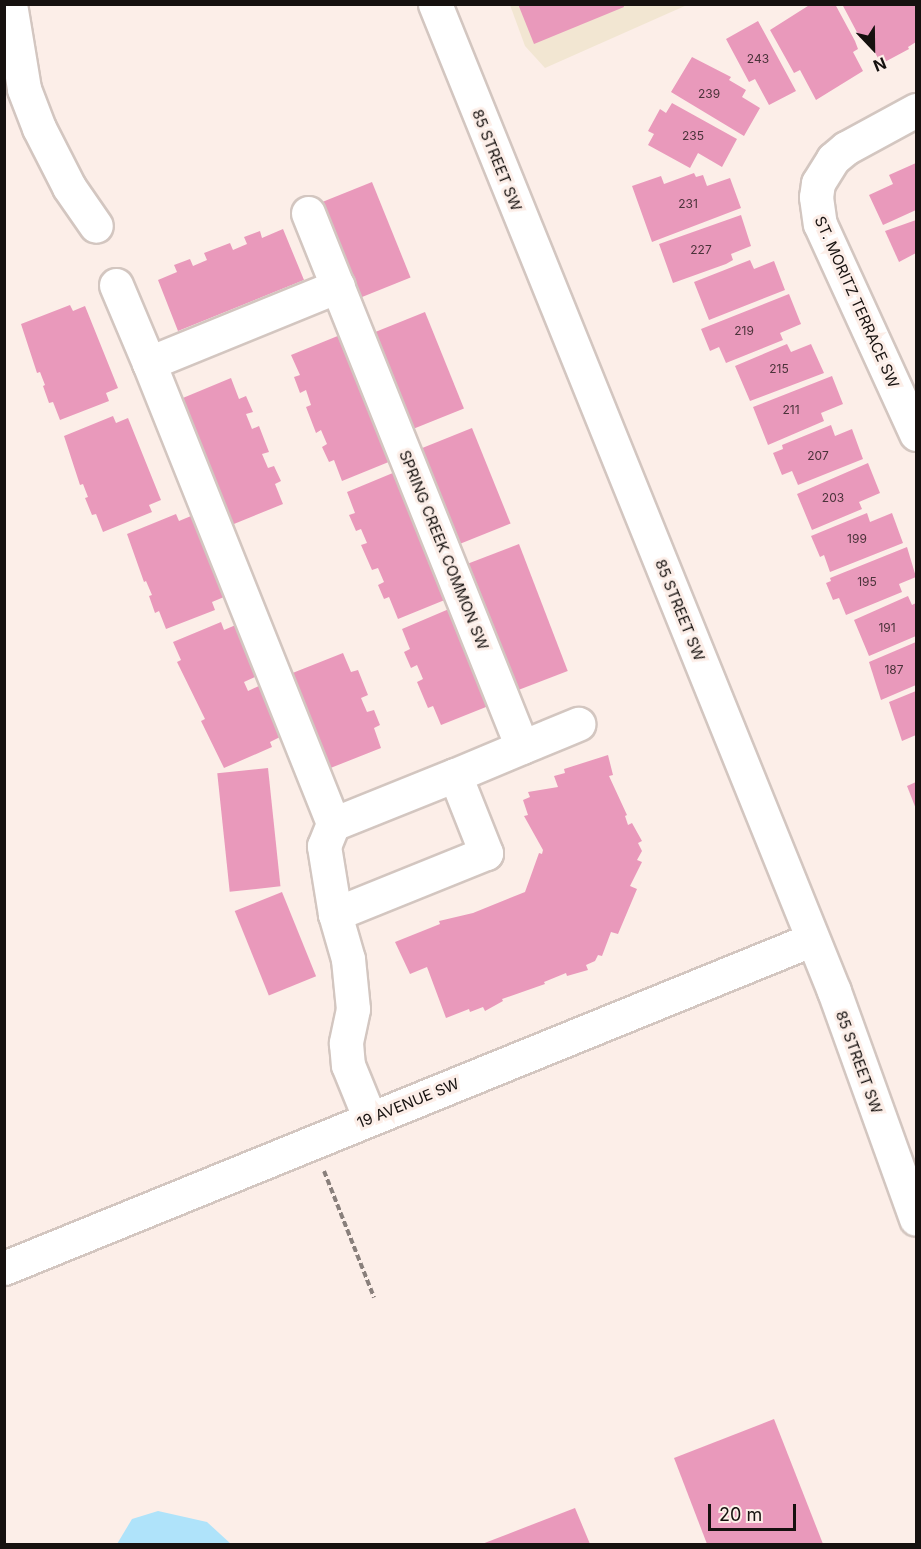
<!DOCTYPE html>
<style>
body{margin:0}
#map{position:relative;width:921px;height:1549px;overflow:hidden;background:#fceee8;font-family:Inter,sans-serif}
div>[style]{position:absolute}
.commercial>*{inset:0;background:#f2e6d2}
.water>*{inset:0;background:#afe3fa}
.building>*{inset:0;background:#e999bb;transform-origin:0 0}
.path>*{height:4px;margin-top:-2px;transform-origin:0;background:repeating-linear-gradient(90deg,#897f7b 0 6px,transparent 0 9px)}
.roads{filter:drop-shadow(2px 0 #d3c6c0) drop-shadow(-2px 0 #d3c6c0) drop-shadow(0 2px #d3c6c0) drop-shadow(0 -2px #d3c6c0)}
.minor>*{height:33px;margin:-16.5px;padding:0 16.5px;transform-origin:16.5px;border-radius:16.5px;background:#fff}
span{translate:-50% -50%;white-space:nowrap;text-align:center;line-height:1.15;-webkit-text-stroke:6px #fceee8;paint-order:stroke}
.number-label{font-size:12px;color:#4b333a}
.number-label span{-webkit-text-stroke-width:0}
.street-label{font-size:15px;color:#16110f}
.frame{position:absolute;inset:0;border:6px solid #16110f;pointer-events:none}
.north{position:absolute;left:843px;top:18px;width:60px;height:60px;-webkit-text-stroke:4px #fceee8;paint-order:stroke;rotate:158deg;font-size:16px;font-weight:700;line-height:24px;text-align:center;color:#16110f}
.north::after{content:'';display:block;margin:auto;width:21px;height:27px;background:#16110f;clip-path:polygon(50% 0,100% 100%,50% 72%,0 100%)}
.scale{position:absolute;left:708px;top:1504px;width:88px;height:27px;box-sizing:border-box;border:3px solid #16110f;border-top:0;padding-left:8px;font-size:18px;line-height:21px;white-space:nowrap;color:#16110f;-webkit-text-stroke:4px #fceee8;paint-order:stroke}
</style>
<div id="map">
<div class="commercial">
<i style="clip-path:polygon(510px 5px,687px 5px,545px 68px,525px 46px)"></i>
</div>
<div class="water">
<i style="clip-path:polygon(158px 1511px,207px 1522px,231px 1544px,117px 1544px,132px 1519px)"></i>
</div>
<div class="building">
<i style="clip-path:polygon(518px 4px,623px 4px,624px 7px,534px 44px)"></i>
<i style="clip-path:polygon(811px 4px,835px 4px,855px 41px,858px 49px,853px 52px,863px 71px,816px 100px,800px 70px,794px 73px,770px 30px)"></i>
<i style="clip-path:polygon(842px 4px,916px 4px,916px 42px,908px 47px,909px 49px,881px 64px,866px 35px,860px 38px)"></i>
<i style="clip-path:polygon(758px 21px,796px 91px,769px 105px,755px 79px,749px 82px,726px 39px)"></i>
<i style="clip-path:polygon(692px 57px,731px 77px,729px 80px,746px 90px,742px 97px,760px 108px,744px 136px,671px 92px)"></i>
<i style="clip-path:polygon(672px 103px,737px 139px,722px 167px,698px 153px,690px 168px,648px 145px,654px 134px,648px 131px,660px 109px,666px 113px)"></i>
<i style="clip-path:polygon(916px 163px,916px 210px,883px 225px,869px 195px,893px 184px,889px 175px)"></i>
<i style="clip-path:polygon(694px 173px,696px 177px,703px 175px,707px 186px,730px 178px,741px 208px,652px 242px,632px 186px,661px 176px,664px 184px)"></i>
<i style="left:372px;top:182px;width:103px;height:55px;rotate:68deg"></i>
<i style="clip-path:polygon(741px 215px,751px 246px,731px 254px,733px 260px,726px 264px,673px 283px,659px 244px)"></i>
<i style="clip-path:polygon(916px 220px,916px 253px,899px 262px,885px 231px)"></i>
<i style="clip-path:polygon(283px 229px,304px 280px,178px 331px,158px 280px,177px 272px,174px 265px,190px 259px,193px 266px,207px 260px,204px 253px,230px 243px,233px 250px,247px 244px,244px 237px,260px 231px,262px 238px)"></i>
<i style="clip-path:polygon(750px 260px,754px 269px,774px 261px,785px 290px,709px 320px,694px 282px)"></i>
<i style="clip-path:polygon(789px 294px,801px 324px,780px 333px,783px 340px,726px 363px,719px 347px,710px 351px,701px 329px)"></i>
<i style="clip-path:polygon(70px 305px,73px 311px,85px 306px,118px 388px,106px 393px,109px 401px,60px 420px,53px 402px,49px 403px,43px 386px,45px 385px,40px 372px,37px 373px,21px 324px)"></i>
<i style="left:425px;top:312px;width:104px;height:55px;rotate:68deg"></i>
<i style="clip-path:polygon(345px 333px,396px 459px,342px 481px,334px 460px,329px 462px,322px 447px,327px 444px,321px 430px,316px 433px,306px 407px,311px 405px,306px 390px,300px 393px,294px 377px,300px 375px,291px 355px)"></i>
<i style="clip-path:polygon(787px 344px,791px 352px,811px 344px,824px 373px,750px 401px,735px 366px)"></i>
<i style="clip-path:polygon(832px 376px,843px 404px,821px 413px,824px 421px,768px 445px,753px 407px)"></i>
<i style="clip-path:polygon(231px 378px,239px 399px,246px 396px,253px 412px,246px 414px,252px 429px,259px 426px,269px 452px,262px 454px,268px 468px,274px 466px,281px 481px,275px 484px,283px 504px,229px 526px,178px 400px)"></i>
<i style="clip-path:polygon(113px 416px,116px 423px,128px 418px,161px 500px,149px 505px,152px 512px,103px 532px,96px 514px,92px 515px,85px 498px,88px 497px,83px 484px,80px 485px,64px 436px)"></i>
<i style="clip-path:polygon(831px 425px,835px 436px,852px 429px,863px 459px,798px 485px,792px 471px,782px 475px,773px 453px,783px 449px,782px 445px)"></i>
<i style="left:472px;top:428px;width:103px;height:55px;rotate:68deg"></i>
<i style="clip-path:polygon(868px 463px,880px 493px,859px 502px,862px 509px,812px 530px,797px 494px)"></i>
<i style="clip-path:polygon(400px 470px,452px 597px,398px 619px,389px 597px,384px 599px,378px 585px,384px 582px,378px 568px,372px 570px,361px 545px,367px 543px,361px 529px,356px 531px,349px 515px,355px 513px,347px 492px)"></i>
<i style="clip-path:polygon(867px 513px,870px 522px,892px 513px,903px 543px,830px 572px,824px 555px,820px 557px,811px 536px)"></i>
<i style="clip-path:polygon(176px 514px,179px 521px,191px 516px,224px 597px,212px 602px,215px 610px,166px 629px,159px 611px,155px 613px,149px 596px,152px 595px,146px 581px,144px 582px,127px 534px)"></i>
<i style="left:519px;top:544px;width:136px;height:55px;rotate:69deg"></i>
<i style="clip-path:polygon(907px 547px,916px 577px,899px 584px,902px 592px,846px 615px,839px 598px,833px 600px,826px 583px,831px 581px,830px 578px)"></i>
<i style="clip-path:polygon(908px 596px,912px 605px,916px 603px,916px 636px,869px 656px,854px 620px)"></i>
<i style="clip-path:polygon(456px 606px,496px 703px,441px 725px,433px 706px,428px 708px,417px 682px,423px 679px,417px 665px,411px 668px,404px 652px,410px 649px,402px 629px)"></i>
<i style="clip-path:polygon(221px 622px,224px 630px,238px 624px,259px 675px,244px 682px,248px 691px,263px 684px,282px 736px,270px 742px,272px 747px,224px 768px,201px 721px,205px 719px,177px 662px,181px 660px,173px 642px)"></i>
<i style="clip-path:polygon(916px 642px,916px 685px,881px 700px,869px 662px)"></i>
<i style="clip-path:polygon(343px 653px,351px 672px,358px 670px,368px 695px,361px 698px,367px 712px,374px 710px,380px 725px,374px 728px,381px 748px,328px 769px,290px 674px)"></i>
<i style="clip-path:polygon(916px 691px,916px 735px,902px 741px,889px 702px)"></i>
<i style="clip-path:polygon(608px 755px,613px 775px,609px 776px,627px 815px,625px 816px,628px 825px,632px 823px,642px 841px,638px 843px,642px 851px,637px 860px,642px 862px,630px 886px,637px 889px,618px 934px,611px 932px,602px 956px,598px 955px,595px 961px,586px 965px,588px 970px,567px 976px,566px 973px,544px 982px,545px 984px,502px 999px,503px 1001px,485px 1011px,483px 1007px,470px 1012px,469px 1009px,446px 1018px,427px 967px,410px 974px,395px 942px,440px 924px,439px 921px,473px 913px,525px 892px,539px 853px,542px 854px,543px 850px,524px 816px,528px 815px,523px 800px,530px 797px,528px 792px,558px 787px,554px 776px,565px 773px,564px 769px)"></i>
<i style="left:268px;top:768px;width:119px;height:51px;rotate:84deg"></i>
<i style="clip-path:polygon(916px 782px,916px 809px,907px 786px)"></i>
<i style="left:282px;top:892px;width:91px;height:51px;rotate:68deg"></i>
<i style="clip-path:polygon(774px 1419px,823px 1544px,707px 1544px,674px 1458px)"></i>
<i style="clip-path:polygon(575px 1508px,590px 1544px,482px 1544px)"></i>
</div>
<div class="path">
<i style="left:324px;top:1171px;width:136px;rotate:68.4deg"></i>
</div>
<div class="roads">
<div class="minor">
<i style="left:10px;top:4px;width:86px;rotate:80.6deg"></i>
<i style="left:24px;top:89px;width:42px;rotate:69deg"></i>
<i style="left:39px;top:128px;width:66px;rotate:63deg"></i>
<i style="left:69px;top:187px;width:47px;rotate:55.3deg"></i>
<i style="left:435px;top:4px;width:1065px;rotate:67.99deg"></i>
<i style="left:834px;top:991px;width:242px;rotate:70.2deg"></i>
<i style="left:916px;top:110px;width:80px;rotate:151.5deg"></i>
<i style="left:846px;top:148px;width:17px;rotate:140deg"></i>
<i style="left:833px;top:159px;width:28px;rotate:122deg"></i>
<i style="left:818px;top:183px;width:14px;rotate:98deg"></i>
<i style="left:816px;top:197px;width:27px;rotate:82deg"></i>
<i style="left:820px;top:224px;width:231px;rotate:65.4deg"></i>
<i style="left:308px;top:213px;width:575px;rotate:68.16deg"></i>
<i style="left:522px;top:747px;width:73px;rotate:157.3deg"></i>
<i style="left:116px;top:285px;width:85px;rotate:67.1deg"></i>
<i style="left:149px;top:363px;width:204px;rotate:-22.2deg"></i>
<i style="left:149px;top:363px;width:496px;rotate:68.2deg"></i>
<i style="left:522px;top:747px;width:61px;rotate:-22.3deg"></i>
<i style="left:335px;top:914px;width:69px;rotate:-99.2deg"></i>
<i style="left:324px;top:846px;width:24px;rotate:-68deg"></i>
<i style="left:333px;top:824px;width:131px;rotate:-21.9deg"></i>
<i style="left:455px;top:775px;width:84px;rotate:68.3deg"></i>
<i style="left:486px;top:853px;width:163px;rotate:158deg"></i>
<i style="left:335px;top:914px;width:47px;rotate:73.9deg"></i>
<i style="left:348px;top:959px;width:50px;rotate:84.3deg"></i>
<i style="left:353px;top:1009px;width:35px;rotate:102deg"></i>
<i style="left:346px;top:1043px;width:22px;rotate:85deg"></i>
<i style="left:348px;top:1065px;width:58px;rotate:67.8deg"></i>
<i style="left:4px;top:1268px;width:873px;rotate:-22.13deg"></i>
</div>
</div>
<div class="number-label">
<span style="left:758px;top:59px">243</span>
<span style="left:709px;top:94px">239</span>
<span style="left:693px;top:136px">235</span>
<span style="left:688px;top:204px">231</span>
<span style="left:701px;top:250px">227</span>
<span style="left:744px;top:331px">219</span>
<span style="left:779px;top:369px">215</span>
<span style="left:791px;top:410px">211</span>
<span style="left:818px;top:456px">207</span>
<span style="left:833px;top:498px">203</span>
<span style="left:857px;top:539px">199</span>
<span style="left:867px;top:582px">195</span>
<span style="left:887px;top:628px">191</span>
<span style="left:894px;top:670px">187</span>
</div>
<div class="street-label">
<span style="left:497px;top:160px;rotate:68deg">85 STREET SW</span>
<span style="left:857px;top:302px;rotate:66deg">ST. MORITZ TERRACE SW</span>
<span style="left:444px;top:550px;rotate:68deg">SPRING CREEK COMMON SW</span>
<span style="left:680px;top:610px;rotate:68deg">85 STREET SW</span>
<span style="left:859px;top:1062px;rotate:70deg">85 STREET SW</span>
<span style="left:408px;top:1103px;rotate:-22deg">19 AVENUE SW</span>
</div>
<div class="frame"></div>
<div class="north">N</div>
<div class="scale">20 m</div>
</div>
